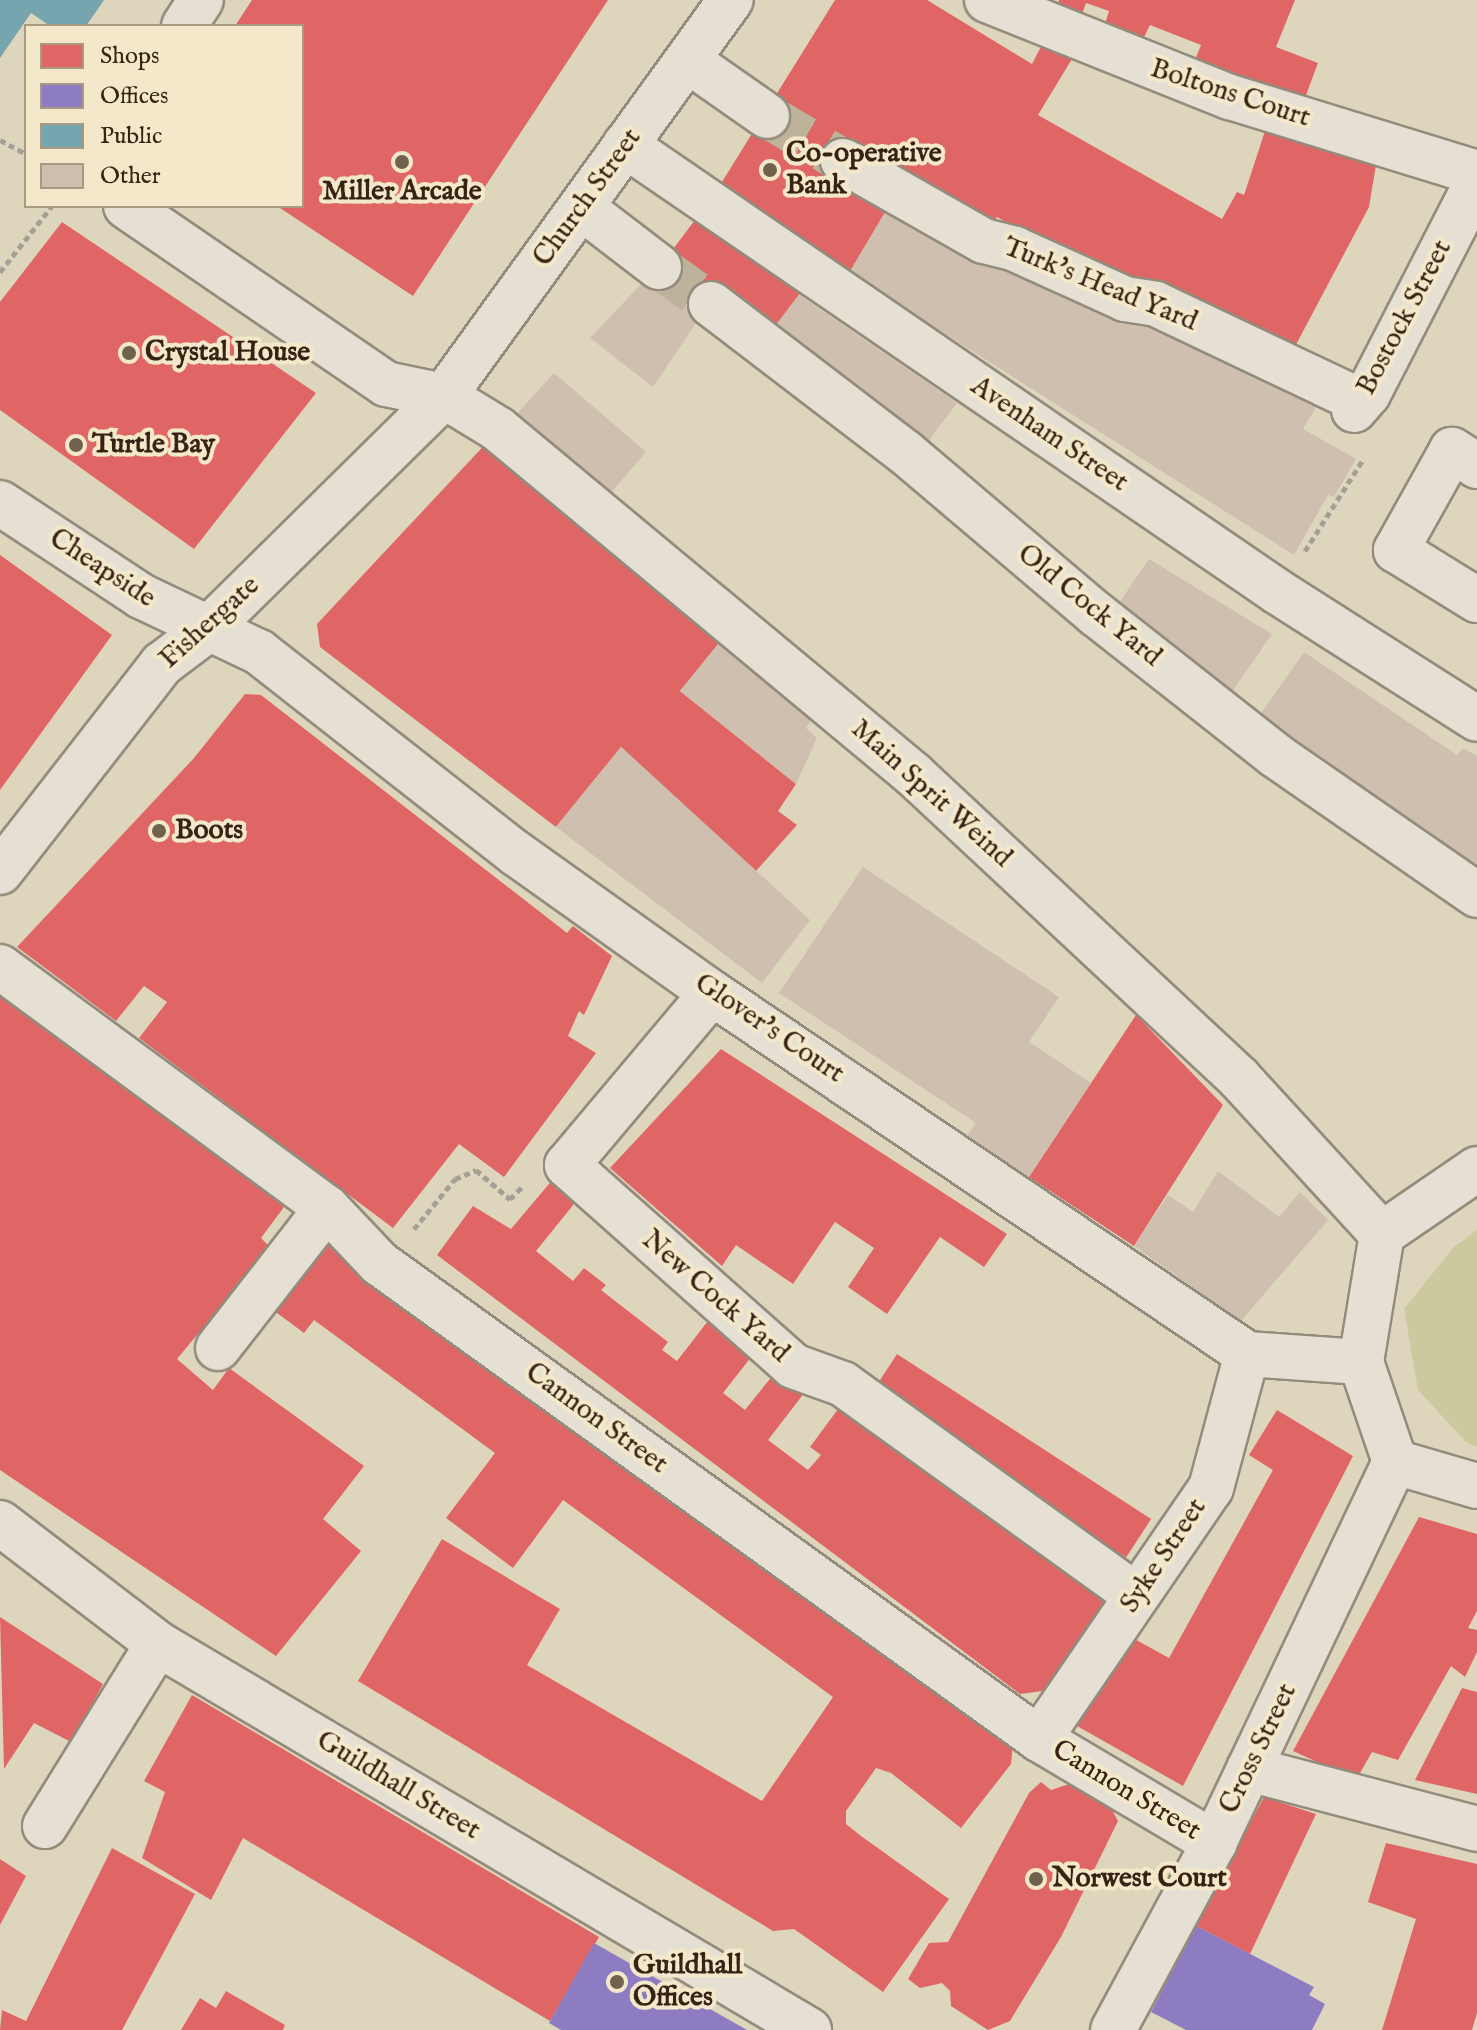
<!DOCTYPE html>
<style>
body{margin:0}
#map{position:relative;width:1477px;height:2030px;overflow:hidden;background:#ded6bc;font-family:"IM FELL English",serif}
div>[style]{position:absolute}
.green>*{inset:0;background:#ccc99e}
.shops>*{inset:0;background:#e06666;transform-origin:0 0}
.offices>*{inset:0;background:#8e7cc3}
.public>*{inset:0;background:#76a5af}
.building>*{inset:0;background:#cebfaf}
.minor-tunnel>*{height:44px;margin-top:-22px;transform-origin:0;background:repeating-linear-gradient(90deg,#bdb29a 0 44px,transparent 0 66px)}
.path>*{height:5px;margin-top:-2.5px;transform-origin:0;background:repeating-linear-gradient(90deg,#a5a095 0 6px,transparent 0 10px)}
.roads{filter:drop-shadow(2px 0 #938c7c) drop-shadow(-2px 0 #938c7c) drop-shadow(0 2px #938c7c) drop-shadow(0 -2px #938c7c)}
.minor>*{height:44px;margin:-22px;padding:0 22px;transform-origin:22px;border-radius:22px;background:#e5e0d3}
.dots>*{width:22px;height:22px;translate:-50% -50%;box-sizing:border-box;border:4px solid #f3e9ca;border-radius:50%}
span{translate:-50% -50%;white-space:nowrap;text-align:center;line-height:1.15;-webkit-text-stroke:8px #f3e9ca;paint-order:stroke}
.street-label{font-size:28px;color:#372214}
.poi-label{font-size:28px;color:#372214;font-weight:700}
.left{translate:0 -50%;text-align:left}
.legend{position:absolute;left:24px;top:24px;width:280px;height:184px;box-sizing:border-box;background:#f3e9ca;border:2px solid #a89981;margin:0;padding:10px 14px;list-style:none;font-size:24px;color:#372214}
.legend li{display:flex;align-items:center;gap:16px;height:40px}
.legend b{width:40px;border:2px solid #a89981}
</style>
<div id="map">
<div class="green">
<i style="clip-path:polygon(1477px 1230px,1477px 1447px,1466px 1442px,1418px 1390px,1404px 1309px,1454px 1247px)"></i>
</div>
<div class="shops">
<i style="clip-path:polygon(252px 0,608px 0,413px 296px,277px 206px,302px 206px,302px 26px,235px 26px)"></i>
<i style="clip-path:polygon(835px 0,927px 0,1032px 64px,1048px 33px,1078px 49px,1038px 115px,1222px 219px,1237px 192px,1244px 195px,1266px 128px,1377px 159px,1369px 207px,1291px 354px,1124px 291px,997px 217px,987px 230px,893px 199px,849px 273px,717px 190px)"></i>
<i style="clip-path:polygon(1059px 0,1295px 0,1276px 47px,1318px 63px,1302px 106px,1191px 70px,1201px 45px,1150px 25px,1144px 37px,1105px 24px,1109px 11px,1086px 3px,1082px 14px,1058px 5px)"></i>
<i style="left:698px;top:216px;width:128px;height:53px;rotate:37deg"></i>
<i style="clip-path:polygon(62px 222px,316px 393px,194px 549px,0 410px,0 302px)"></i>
<i style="clip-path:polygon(492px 437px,723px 638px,680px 691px,796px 784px,778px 811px,797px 825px,756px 871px,621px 747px,556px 827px,320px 647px,317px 624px)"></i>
<i style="clip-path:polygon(0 555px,112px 635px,0 790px)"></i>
<i style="clip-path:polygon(245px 694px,261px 695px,567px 933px,573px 926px,612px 956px,584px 1015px,579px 1011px,568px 1036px,596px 1053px,504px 1177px,459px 1144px,393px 1228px,139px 1038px,167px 1002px,144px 986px,116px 1021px,17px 947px,194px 758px)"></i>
<i style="clip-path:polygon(0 989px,284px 1207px,261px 1238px,270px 1247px,177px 1359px,213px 1390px,229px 1368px,364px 1466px,323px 1519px,361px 1551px,276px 1656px,0 1470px)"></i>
<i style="clip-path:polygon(1136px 1015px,1223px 1105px,1134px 1246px,1029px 1177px)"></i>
<i style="clip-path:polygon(721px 1049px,1007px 1234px,984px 1267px,940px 1237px,887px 1314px,848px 1287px,874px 1248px,835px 1222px,793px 1284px,736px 1245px,722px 1266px,610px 1168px)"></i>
<i style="clip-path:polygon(554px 1178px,578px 1199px,536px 1251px,573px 1281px,584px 1268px,606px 1285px,601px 1290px,668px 1342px,662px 1350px,677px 1361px,711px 1317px,755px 1352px,723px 1393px,745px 1410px,777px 1370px,805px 1392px,768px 1440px,808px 1470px,821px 1455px,810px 1447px,847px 1397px,1113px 1593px,1050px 1690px,1020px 1694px,437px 1255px,473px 1206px,511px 1229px)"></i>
<i style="clip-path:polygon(328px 1235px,1013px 1745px,1011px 1764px,961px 1828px,891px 1773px,876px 1768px,846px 1811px,846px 1824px,861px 1836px,949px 1899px,883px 1992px,794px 1929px,773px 1931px,358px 1681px,442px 1539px,560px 1609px,527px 1665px,762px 1801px,833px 1697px,563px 1500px,513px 1568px,446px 1518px,495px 1453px,314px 1320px,304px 1333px,273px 1310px)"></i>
<i style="left:897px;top:1354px;width:303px;height:46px;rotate:33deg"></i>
<i style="clip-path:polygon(1277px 1410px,1353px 1456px,1183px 1786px,1070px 1722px,1129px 1636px,1169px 1658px,1273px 1470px,1249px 1455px)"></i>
<i style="clip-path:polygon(1419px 1517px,1477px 1534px,1477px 1611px,1468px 1628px,1477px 1630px,1477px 1652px,1465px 1677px,1451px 1666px,1398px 1760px,1372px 1752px,1356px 1780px,1293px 1751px)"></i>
<i style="clip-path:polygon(0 1617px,103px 1684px,71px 1742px,34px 1723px,4px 1769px)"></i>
<i style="clip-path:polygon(1462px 1688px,1477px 1692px,1477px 1794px,1415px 1780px)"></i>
<i style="clip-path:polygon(192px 1695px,599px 1937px,550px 2021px,243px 1838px,211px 1900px,142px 1858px,165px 1792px,144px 1781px)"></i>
<i style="clip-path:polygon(1041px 1782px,1051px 1790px,1072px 1783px,1110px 1806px,1118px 1821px,1061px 1937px,1010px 2021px,988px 2030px,951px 2006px,950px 1991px,942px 1983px,920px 1988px,908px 1979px,929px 1943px,948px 1942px,1029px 1793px)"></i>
<i style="clip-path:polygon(1264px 1797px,1316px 1814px,1250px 1954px,1196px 1926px)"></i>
<i style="clip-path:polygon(1386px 1843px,1477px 1864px,1477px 2013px,1472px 2030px,1382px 2030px,1416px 1919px,1368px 1902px)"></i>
<i style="clip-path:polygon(112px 1848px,195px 1894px,122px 2030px,0 2030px,2px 2010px,26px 2021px)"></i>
<i style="clip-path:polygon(0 1859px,26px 1876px,0 1925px)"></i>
<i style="clip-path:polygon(226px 1991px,285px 2025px,283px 2030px,181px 2030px,200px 1998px,216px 2008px)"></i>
</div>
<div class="offices">
<i style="clip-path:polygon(1196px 1926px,1314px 1987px,1309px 1995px,1325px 2004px,1312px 2030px,1186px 2030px,1151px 2012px)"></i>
<i style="clip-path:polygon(594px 1943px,747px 2030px,561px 2030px,549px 2023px)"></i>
</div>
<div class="public">
<i style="clip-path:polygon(0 0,104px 0,86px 26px,50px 26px,31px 13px,0 58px)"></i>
</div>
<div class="building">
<i style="clip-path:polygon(893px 199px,1324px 394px,1303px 429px,1356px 459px,1334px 497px,1328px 495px,1294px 555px,849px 273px)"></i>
<i style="clip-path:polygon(666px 258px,715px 295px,653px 387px,590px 338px)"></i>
<i style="clip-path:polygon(799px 295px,957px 403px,920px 452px,768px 335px)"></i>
<i style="clip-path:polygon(554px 373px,646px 452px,607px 497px,506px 426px)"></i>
<i style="clip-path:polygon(1149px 559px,1272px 634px,1226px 700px,1114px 610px)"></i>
<i style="clip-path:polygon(723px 638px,814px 716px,806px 728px,817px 738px,796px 784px,680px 691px)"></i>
<i style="clip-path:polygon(1304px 652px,1457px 755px,1463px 748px,1477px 756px,1477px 876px,1254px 723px)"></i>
<i style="clip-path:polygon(621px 747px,810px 920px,762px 983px,556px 827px)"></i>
<i style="clip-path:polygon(863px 867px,1059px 997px,1029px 1042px,1091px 1083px,1029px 1177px,967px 1136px,976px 1123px,779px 993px)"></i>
<i style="clip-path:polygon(1218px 1171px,1279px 1217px,1300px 1192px,1328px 1220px,1241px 1321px,1134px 1246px,1168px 1195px,1193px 1212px)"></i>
</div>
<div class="minor-tunnel">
<i style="left:767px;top:116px;width:88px;rotate:30.6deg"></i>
<i style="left:659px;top:267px;width:64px;rotate:35.4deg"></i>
</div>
<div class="path">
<i style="left:0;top:140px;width:30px;rotate:28deg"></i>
<i style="left:0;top:272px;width:84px;rotate:-51.8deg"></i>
<i style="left:1305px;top:551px;width:110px;rotate:-57.6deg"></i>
<i style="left:414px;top:1229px;width:65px;rotate:-50.6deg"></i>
<i style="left:455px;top:1179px;width:23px;rotate:-23deg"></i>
<i style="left:476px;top:1170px;width:45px;rotate:40.5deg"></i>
<i style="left:510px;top:1199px;width:18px;rotate:-45deg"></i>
</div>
<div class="roads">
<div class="minor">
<i style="left:987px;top:0;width:262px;rotate:21.8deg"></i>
<i style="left:1230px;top:97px;width:258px;rotate:17.1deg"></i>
<i style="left:184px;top:26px;width:31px;rotate:-57deg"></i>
<i style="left:690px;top:62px;width:94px;rotate:35deg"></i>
<i style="left:625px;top:145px;width:791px;rotate:34.39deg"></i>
<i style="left:1278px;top:592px;width:236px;rotate:32.5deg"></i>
<i style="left:843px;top:161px;width:162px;rotate:29.6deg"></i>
<i style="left:984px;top:241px;width:32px;rotate:14deg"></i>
<i style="left:1015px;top:249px;width:121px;rotate:24.4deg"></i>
<i style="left:1125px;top:299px;width:31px;rotate:9deg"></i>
<i style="left:1156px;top:304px;width:226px;rotate:25.4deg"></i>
<i style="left:126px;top:206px;width:315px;rotate:34.4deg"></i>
<i style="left:386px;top:384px;width:59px;rotate:11.7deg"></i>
<i style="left:444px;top:396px;width:63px;rotate:31.4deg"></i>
<i style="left:498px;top:429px;width:540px;rotate:39.74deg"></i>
<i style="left:913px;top:774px;width:446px;rotate:43deg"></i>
<i style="left:1239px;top:1078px;width:212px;rotate:47.5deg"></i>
<i style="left:582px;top:208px;width:97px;rotate:37.5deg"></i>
<i style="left:711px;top:304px;width:245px;rotate:37.4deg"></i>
<i style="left:906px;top:453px;width:249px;rotate:40.3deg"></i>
<i style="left:1096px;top:614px;width:228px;rotate:38.2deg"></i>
<i style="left:1275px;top:755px;width:246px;rotate:34.7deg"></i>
<i style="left:1354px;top:410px;width:21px;rotate:-49deg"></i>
<i style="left:1368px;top:394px;width:238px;rotate:-62.8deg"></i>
<i style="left:1477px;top:466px;width:30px;rotate:-147deg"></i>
<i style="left:1452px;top:450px;width:115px;rotate:119.2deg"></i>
<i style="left:1396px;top:550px;width:95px;rotate:31.7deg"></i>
<i style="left:0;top:503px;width:169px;rotate:33.4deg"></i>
<i style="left:141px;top:596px;width:131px;rotate:25.4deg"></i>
<i style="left:259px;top:652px;width:328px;rotate:38.1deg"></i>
<i style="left:517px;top:854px;width:239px;rotate:35.5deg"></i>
<i style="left:712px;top:993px;width:645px;rotate:34.01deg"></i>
<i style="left:1247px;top:1354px;width:114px;rotate:4deg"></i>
<i style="left:0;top:872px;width:264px;rotate:-52.1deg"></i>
<i style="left:162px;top:664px;width:55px;rotate:-36.9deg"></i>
<i style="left:206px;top:631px;width:334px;rotate:-44.6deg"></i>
<i style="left:444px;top:396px;width:489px;rotate:-54.1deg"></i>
<i style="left:0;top:967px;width:406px;rotate:36.4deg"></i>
<i style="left:327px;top:1208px;width:76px;rotate:46.6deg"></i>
<i style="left:379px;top:1263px;width:814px;rotate:35.8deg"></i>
<i style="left:1039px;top:1739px;width:204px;rotate:30.7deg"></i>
<i style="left:712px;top:993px;width:225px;rotate:130.1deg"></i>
<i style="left:567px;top:1165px;width:302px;rotate:41.6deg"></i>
<i style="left:793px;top:1366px;width:53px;rotate:19.8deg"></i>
<i style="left:843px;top:1384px;width:362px;rotate:35.8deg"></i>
<i style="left:218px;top:1348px;width:177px;rotate:-52.1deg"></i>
<i style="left:1395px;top:1462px;width:106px;rotate:-108.8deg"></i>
<i style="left:1361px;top:1362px;width:130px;rotate:-80.7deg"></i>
<i style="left:1382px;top:1234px;width:115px;rotate:-34.4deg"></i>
<i style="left:1395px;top:1462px;width:85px;rotate:16.3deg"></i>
<i style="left:0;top:1523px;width:199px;rotate:37.4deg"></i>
<i style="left:158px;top:1644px;width:757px;rotate:30.67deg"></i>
<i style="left:1039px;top:1739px;width:304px;rotate:-55.6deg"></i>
<i style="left:1211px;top:1488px;width:139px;rotate:-75deg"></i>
<i style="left:1249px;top:1769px;width:236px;rotate:14.7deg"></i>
<i style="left:45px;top:1826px;width:214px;rotate:-58.2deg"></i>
<i style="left:1113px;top:2030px;width:213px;rotate:-61.6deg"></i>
<i style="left:1214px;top:1843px;width:422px;rotate:-64.6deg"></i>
</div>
</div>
<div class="dots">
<i style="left:402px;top:162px;background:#71614f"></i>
<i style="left:770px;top:170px;background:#71614f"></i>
<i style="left:129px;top:353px;background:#71614f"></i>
<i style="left:76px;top:445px;background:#71614f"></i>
<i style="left:159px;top:831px;background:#71614f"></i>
<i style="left:1036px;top:1879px;background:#71614f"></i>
<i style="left:617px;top:1982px;background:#71614f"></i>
</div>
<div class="street-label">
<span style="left:1230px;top:94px;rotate:18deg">Boltons Court</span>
<span style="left:588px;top:198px;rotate:-54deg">Church Street</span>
<span style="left:1100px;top:285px;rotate:22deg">Turk's Head Yard</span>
<span style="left:1405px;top:318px;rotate:-62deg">Bostock Street</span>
<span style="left:1049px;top:435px;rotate:34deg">Avenham Street</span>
<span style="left:102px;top:569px;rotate:33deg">Cheapside</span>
<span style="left:1089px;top:606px;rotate:39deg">Old Cock Yard</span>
<span style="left:210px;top:623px;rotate:-42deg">Fishergate</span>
<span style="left:931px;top:794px;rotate:42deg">Main Sprit Weind</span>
<span style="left:769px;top:1029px;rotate:34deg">Glover's Court</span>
<span style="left:715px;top:1297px;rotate:41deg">New Cock Yard</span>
<span style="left:596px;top:1419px;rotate:36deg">Cannon Street</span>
<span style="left:1164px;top:1556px;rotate:-56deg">Syke Street</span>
<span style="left:1259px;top:1749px;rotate:-64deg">Cross Street</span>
<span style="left:398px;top:1786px;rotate:31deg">Guildhall Street</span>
<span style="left:1126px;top:1791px;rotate:31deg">Cannon Street</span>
</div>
<div class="poi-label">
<span class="left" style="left:786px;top:170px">Co-operative<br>Bank</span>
<span style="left:402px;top:192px">Miller Arcade</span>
<span class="left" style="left:145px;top:353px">Crystal House</span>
<span class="left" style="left:92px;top:445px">Turtle Bay</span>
<span class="left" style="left:175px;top:831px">Boots</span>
<span class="left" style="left:1052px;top:1879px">Norwest Court</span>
<span class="left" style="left:633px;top:1982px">Guildhall<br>Offices</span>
</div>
<ul class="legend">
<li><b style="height:22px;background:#e06666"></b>Shops</li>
<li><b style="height:22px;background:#8e7cc3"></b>Offices</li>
<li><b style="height:22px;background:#76a5af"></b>Public</li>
<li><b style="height:22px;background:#cebfaf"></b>Other</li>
</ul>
</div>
